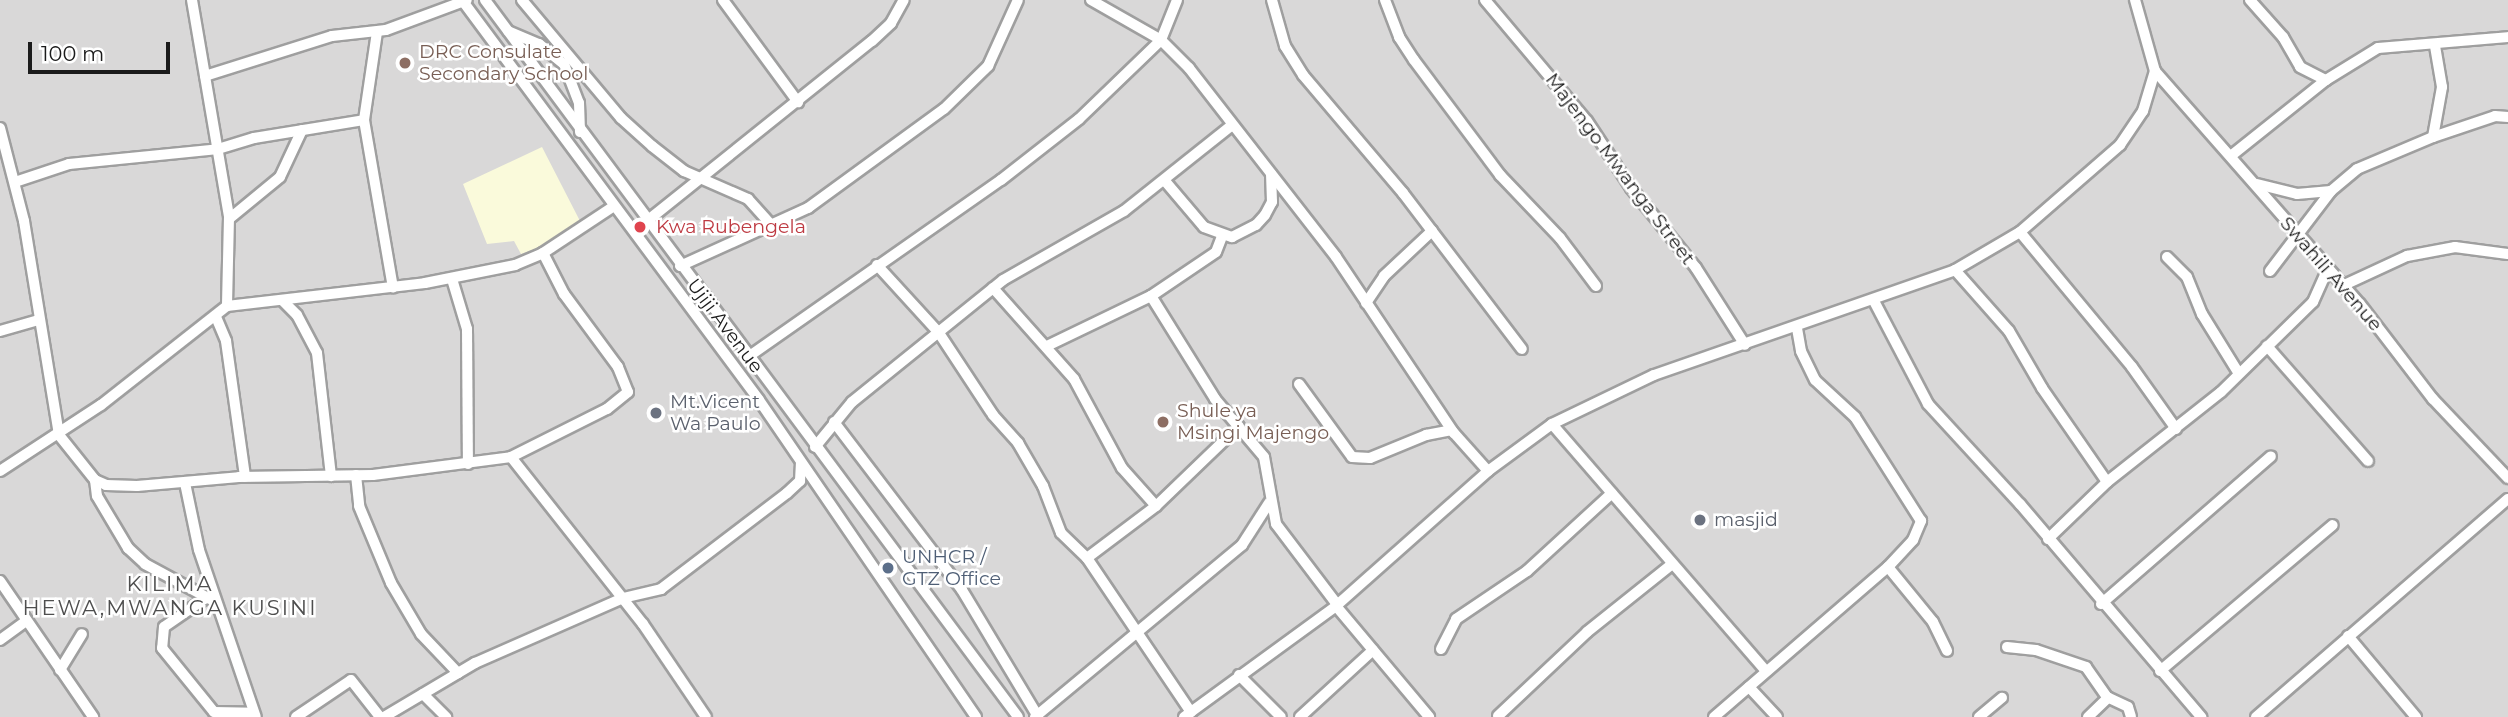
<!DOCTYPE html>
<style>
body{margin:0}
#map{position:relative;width:2508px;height:717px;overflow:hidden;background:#ebe8e1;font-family:Montserrat,sans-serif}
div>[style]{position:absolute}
.residential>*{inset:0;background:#d9d8d8;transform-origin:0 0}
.education>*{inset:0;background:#fafadb}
.roads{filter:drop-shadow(2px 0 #9f9f9f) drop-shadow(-2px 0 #9f9f9f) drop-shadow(0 2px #9f9f9f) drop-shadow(0 -2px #9f9f9f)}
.minor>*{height:10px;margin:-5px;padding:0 5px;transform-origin:5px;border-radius:5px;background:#fff}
.dots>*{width:19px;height:19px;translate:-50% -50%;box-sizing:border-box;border:4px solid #fff;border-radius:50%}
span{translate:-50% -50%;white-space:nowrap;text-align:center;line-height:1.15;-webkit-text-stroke:5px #fff;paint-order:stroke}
.education-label{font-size:19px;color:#785e54}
.left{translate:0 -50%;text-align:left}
.street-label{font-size:19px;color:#1b1b1b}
.health-label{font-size:19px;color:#be3a42}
.worship-label{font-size:19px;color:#5b616d}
.service-label{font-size:19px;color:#4e5e75}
.neighbourhood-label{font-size:21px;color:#4e4e4e;letter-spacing:2px}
.scale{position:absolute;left:28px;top:42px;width:142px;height:32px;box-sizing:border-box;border:4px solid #1b1b1b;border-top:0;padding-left:9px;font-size:21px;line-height:24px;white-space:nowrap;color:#1b1b1b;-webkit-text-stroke:5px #fff;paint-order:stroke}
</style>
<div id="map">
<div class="residential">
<i style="left:0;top:0;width:2508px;height:717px"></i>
</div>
<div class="education">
<i style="clip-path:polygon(542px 147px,581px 223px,557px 241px,521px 254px,514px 241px,487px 244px,463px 184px)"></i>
</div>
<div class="roads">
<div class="minor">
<i style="left:192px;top:0;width:220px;rotate:80.3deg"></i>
<i style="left:229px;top:217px;width:89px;rotate:91.3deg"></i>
<i style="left:462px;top:0;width:498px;rotate:53.4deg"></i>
<i style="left:759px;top:400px;width:384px;rotate:55.6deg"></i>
<i style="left:485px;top:0;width:893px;rotate:53.37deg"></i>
<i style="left:522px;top:0;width:154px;rotate:50deg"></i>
<i style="left:621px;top:118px;width:42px;rotate:42.1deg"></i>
<i style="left:652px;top:146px;width:41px;rotate:38deg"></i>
<i style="left:684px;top:171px;width:70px;rotate:23.6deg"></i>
<i style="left:748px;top:199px;width:36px;rotate:48deg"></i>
<i style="left:723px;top:0;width:127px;rotate:53.7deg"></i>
<i style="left:1091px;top:0;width:81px;rotate:29.7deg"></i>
<i style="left:1161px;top:40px;width:40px;rotate:45deg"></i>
<i style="left:1189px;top:68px;width:239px;rotate:52.1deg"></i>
<i style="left:1336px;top:257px;width:212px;rotate:56.2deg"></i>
<i style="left:1454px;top:433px;width:51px;rotate:48.2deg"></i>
<i style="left:1272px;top:0;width:48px;rotate:74.2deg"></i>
<i style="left:1285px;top:46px;width:34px;rotate:58deg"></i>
<i style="left:1303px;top:75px;width:155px;rotate:49.7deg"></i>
<i style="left:1403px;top:193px;width:196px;rotate:52.7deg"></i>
<i style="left:1385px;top:0;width:40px;rotate:69deg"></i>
<i style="left:1399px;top:37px;width:27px;rotate:57deg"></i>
<i style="left:1414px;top:60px;width:144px;rotate:53.2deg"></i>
<i style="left:1500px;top:175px;width:87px;rotate:46.4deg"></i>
<i style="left:1560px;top:238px;width:60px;rotate:53.1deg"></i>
<i style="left:1485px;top:0;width:158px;rotate:49.9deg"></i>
<i style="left:1587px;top:121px;width:80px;rotate:56.7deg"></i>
<i style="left:1631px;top:188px;width:103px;rotate:50.9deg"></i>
<i style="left:1696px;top:268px;width:91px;rotate:57.5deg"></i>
<i style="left:2250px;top:0;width:50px;rotate:48.3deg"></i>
<i style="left:2283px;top:37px;width:34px;rotate:60deg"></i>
<i style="left:2300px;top:67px;width:29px;rotate:27deg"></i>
<i style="left:508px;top:31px;width:34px;rotate:23deg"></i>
<i style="left:539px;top:44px;width:32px;rotate:39deg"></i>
<i style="left:564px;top:64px;width:42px;rotate:69deg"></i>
<i style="left:579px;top:103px;width:29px;rotate:88deg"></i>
<i style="left:377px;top:32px;width:89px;rotate:98.4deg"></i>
<i style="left:364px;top:120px;width:170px;rotate:80.2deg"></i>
<i style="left:2155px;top:71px;width:310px;rotate:48.7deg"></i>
<i style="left:2360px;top:304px;width:120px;rotate:52.5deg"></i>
<i style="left:2433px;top:399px;width:109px;rotate:46.5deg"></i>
<i style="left:205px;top:76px;width:133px;rotate:-17.5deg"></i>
<i style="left:332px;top:36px;width:54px;rotate:-6.3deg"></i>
<i style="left:386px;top:30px;width:86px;rotate:-20.3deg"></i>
<i style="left:0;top:128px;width:96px;rotate:75.5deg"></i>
<i style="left:24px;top:221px;width:217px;rotate:80.7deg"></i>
<i style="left:59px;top:435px;width:58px;rotate:51.3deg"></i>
<i style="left:95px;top:480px;width:12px;rotate:24deg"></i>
<i style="left:106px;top:485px;width:31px;rotate:2deg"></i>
<i style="left:137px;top:486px;width:102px;rotate:-5deg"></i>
<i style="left:239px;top:477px;width:134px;rotate:-0.9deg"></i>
<i style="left:373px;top:475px;width:139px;rotate:-7.4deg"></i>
<i style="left:511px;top:457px;width:213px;rotate:51.7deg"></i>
<i style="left:643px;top:624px;width:112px;rotate:55.9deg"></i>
<i style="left:2433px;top:137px;width:51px;rotate:-79.8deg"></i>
<i style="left:2442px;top:87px;width:42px;rotate:-99.7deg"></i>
<i style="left:2232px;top:155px;width:120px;rotate:-38.6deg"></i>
<i style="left:2326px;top:80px;width:61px;rotate:-31.6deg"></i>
<i style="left:2378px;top:48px;width:130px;rotate:-4.8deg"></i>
<i style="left:1165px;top:181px;width:60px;rotate:49.7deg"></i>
<i style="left:1204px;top:227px;width:30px;rotate:20deg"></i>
<i style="left:1232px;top:237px;width:27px;rotate:-27deg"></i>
<i style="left:1256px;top:225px;width:13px;rotate:-48deg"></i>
<i style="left:1265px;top:215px;width:15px;rotate:-62deg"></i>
<i style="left:1272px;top:202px;width:28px;rotate:-92deg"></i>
<i style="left:15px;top:182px;width:57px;rotate:-18.4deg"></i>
<i style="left:69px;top:164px;width:150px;rotate:-5.7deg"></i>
<i style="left:218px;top:149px;width:38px;rotate:-17deg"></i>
<i style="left:254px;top:138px;width:111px;rotate:-9.3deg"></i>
<i style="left:2257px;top:184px;width:41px;rotate:14deg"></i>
<i style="left:2297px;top:194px;width:34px;rotate:-5deg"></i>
<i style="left:229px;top:219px;width:66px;rotate:-39.5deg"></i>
<i style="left:280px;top:177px;width:52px;rotate:-64.9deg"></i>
<i style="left:647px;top:221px;width:288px;rotate:-38.7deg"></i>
<i style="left:872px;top:41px;width:26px;rotate:-43deg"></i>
<i style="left:891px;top:23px;width:26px;rotate:-61deg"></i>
<i style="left:2020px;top:232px;width:175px;rotate:50.3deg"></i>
<i style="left:2132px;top:367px;width:76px;rotate:54.6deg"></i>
<i style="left:2167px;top:257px;width:28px;rotate:45deg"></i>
<i style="left:2187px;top:277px;width:40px;rotate:68deg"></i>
<i style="left:2202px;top:314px;width:68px;rotate:58.2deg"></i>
<i style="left:877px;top:265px;width:92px;rotate:47.6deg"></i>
<i style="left:939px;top:333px;width:98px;rotate:56.6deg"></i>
<i style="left:993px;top:415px;width:38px;rotate:48deg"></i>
<i style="left:1018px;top:443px;width:50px;rotate:59.8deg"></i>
<i style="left:1043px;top:486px;width:50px;rotate:69deg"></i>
<i style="left:1061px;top:533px;width:36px;rotate:44deg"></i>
<i style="left:1087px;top:558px;width:186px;rotate:56deg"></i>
<i style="left:680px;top:266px;width:141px;rotate:-24.4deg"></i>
<i style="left:808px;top:208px;width:168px;rotate:-36.1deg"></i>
<i style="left:944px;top:109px;width:62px;rotate:-44.3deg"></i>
<i style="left:988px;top:66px;width:72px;rotate:-65.6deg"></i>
<i style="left:1955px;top:270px;width:81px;rotate:48.5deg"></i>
<i style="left:2009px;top:331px;width:66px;rotate:59.9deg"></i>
<i style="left:2042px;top:388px;width:114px;rotate:55.3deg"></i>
<i style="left:2270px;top:271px;width:101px;rotate:-52.7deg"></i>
<i style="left:2331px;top:191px;width:34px;rotate:-40deg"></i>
<i style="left:2357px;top:169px;width:82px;rotate:-22.8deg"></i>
<i style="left:2433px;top:137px;width:65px;rotate:-18.7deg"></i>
<i style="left:2495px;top:116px;width:13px;rotate:4deg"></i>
<i style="left:452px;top:279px;width:52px;rotate:73.3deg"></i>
<i style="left:467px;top:329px;width:135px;rotate:89.6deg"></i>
<i style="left:2342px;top:286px;width:72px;rotate:-24.8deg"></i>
<i style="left:2407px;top:256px;width:49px;rotate:-10.6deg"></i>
<i style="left:2455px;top:247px;width:53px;rotate:7.5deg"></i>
<i style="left:993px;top:288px;width:122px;rotate:48.3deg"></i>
<i style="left:1074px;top:379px;width:101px;rotate:61.7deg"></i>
<i style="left:1122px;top:468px;width:51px;rotate:48.2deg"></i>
<i style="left:1151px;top:296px;width:121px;rotate:58.1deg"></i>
<i style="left:1215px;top:399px;width:76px;rotate:49.8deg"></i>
<i style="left:1264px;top:457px;width:68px;rotate:79.8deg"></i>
<i style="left:1276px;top:524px;width:99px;rotate:52.8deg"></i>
<i style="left:282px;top:300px;width:21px;rotate:45deg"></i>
<i style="left:297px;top:315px;width:43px;rotate:62.2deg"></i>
<i style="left:317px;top:353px;width:124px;rotate:83.5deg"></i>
<i style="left:1874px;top:301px;width:116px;rotate:62.3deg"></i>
<i style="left:1928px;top:404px;width:136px;rotate:47.4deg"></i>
<i style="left:2020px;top:504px;width:280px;rotate:49.6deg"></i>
<i style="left:1366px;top:303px;width:32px;rotate:-56deg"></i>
<i style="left:1384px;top:276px;width:66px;rotate:-43.2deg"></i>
<i style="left:216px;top:317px;width:26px;rotate:67deg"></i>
<i style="left:226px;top:341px;width:137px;rotate:82deg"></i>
<i style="left:0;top:331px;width:40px;rotate:-16deg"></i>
<i style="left:1047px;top:346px;width:115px;rotate:-25.7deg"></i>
<i style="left:1151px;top:296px;width:78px;rotate:-34.1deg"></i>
<i style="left:1216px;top:252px;width:17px;rotate:-69deg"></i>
<i style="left:2267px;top:346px;width:153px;rotate:48.7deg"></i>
<i style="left:748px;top:357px;width:309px;rotate:-35deg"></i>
<i style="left:1001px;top:180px;width:99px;rotate:-38deg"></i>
<i style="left:1079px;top:119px;width:114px;rotate:-43.9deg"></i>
<i style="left:1161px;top:40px;width:43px;rotate:-68.2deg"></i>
<i style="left:1299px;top:384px;width:90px;rotate:54deg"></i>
<i style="left:1352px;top:457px;width:18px;rotate:3deg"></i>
<i style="left:1370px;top:458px;width:61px;rotate:-22.3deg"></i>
<i style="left:1426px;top:435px;width:26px;rotate:-11deg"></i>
<i style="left:834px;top:422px;width:211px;rotate:52.7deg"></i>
<i style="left:962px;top:590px;width:146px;rotate:59deg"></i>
<i style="left:1552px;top:424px;width:327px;rotate:49.1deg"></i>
<i style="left:815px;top:447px;width:58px;rotate:-50.6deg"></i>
<i style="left:852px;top:402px;width:194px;rotate:-38.9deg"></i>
<i style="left:1003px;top:280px;width:139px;rotate:-29.7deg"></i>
<i style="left:1124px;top:211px;width:138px;rotate:-38.5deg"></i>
<i style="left:511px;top:457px;width:107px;rotate:-26.6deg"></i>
<i style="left:607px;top:409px;width:27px;rotate:-39deg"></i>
<i style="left:628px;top:392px;width:27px;rotate:-112deg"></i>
<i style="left:618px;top:367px;width:91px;rotate:-126.5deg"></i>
<i style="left:564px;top:294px;width:46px;rotate:-117.1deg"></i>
<i style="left:0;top:471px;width:121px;rotate:-33.2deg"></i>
<i style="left:101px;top:405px;width:160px;rotate:-38.2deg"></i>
<i style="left:227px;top:306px;width:199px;rotate:-6.6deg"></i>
<i style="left:425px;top:283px;width:92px;rotate:-11.3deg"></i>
<i style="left:515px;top:265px;width:30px;rotate:-23deg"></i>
<i style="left:543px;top:253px;width:85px;rotate:-33.5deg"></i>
<i style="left:356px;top:475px;width:31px;rotate:84deg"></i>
<i style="left:359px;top:506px;width:83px;rotate:67.4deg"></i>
<i style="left:391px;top:583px;width:59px;rotate:59.5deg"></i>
<i style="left:421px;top:634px;width:54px;rotate:46.5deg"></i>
<i style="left:95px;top:480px;width:16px;rotate:83deg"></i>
<i style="left:97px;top:496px;width:61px;rotate:59.2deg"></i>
<i style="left:128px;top:548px;width:23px;rotate:43deg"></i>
<i style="left:145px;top:564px;width:74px;rotate:28.3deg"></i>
<i style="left:185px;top:483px;width:68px;rotate:78.2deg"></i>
<i style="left:199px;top:550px;width:176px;rotate:71.2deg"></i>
<i style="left:2048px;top:539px;width:82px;rotate:-44deg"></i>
<i style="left:2107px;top:482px;width:145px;rotate:-38.3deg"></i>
<i style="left:2221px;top:392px;width:129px;rotate:-44.4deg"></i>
<i style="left:2313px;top:302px;width:37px;rotate:-66deg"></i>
<i style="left:1087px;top:558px;width:86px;rotate:-37deg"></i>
<i style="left:1156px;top:506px;width:115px;rotate:-43.9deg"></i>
<i style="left:1888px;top:567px;width:71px;rotate:50.7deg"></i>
<i style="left:1933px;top:622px;width:32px;rotate:64deg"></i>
<i style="left:0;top:581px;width:165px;rotate:55.6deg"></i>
<i style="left:206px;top:598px;width:51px;rotate:145.4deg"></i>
<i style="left:164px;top:627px;width:21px;rotate:95deg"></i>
<i style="left:162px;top:648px;width:82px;rotate:50.9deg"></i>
<i style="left:214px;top:712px;width:39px;rotate:1deg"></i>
<i style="left:2101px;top:604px;width:225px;rotate:-41deg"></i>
<i style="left:1336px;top:606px;width:145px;rotate:50deg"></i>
<i style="left:2348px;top:636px;width:106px;rotate:50deg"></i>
<i style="left:0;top:640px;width:31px;rotate:-36deg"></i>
<i style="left:2007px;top:647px;width:29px;rotate:6deg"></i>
<i style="left:2036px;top:650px;width:53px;rotate:18.8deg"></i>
<i style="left:2086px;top:667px;width:37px;rotate:55deg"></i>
<i style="left:2107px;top:697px;width:23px;rotate:25deg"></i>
<i style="left:2128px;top:707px;width:10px;rotate:73deg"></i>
<i style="left:1441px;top:649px;width:34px;rotate:-63deg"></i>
<i style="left:1456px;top:619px;width:86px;rotate:-34.1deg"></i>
<i style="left:1527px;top:571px;width:115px;rotate:-42.5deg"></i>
<i style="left:60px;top:670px;width:42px;rotate:-58.6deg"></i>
<i style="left:2160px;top:671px;width:226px;rotate:-40.2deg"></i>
<i style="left:1239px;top:675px;width:59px;rotate:45deg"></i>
<i style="left:1749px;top:687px;width:41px;rotate:47deg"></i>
<i style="left:423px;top:694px;width:33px;rotate:45deg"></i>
<i style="left:1498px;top:716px;width:122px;rotate:-43.3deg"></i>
<i style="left:1587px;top:632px;width:107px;rotate:-38.6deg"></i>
<i style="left:296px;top:717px;width:66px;rotate:-33.9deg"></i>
<i style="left:351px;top:680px;width:47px;rotate:51.9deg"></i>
<i style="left:384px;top:717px;width:106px;rotate:-30.7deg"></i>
<i style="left:475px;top:663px;width:162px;rotate:-23.7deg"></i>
<i style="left:623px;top:598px;width:39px;rotate:-13deg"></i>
<i style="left:661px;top:589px;width:158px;rotate:-37.3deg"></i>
<i style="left:787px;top:493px;width:18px;rotate:-43deg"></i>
<i style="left:800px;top:481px;width:18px;rotate:-87deg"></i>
<i style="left:1035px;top:717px;width:269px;rotate:-39.7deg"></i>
<i style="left:1242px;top:545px;width:50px;rotate:-57.3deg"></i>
<i style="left:1184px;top:717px;width:188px;rotate:-36.1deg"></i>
<i style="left:1336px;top:606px;width:203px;rotate:-41.6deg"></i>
<i style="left:1488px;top:471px;width:79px;rotate:-36.3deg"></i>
<i style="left:1552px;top:424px;width:113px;rotate:-25.7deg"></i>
<i style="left:1654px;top:375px;width:319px;rotate:-19.2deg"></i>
<i style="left:1955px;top:270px;width:75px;rotate:-30.3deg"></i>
<i style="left:2020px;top:232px;width:133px;rotate:-41deg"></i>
<i style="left:2120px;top:145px;width:41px;rotate:-55.9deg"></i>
<i style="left:2143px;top:111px;width:42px;rotate:-73.3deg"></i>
<i style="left:2155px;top:71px;width:74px;rotate:-105.7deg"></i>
<i style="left:1300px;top:717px;width:99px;rotate:-42.5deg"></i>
<i style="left:1714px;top:717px;width:230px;rotate:-40.8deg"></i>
<i style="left:1888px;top:567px;width:37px;rotate:-47deg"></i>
<i style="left:1913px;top:540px;width:21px;rotate:-67deg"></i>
<i style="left:1921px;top:521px;width:123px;rotate:-122.4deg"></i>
<i style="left:1855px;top:417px;width:54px;rotate:-137.2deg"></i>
<i style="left:1815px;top:380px;width:32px;rotate:-116deg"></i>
<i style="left:1801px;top:351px;width:23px;rotate:-100deg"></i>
<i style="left:1979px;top:717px;width:30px;rotate:-40deg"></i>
<i style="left:2088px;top:717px;width:28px;rotate:-44deg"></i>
<i style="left:2256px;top:717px;width:333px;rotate:-40.9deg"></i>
</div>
</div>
<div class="dots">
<i style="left:405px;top:63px;background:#8d6e63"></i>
<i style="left:640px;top:227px;background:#e0444e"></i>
<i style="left:656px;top:413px;background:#6b7280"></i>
<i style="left:1163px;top:422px;background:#8d6e63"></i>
<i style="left:1700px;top:520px;background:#6b7280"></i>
<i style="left:888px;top:568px;background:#5c6f8a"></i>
</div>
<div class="education-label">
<span class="left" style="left:419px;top:63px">DRC Consulate<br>Secondary School</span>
<span class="left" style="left:1177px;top:422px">Shule ya<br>Msingi Majengo</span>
</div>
<div class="street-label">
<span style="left:1620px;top:169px;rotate:53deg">Majengo Mwanga Street</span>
<span style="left:2331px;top:274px;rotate:49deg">Swahili Avenue</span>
<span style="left:725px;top:326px;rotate:53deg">Ujiji Avenue</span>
</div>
<div class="health-label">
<span class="left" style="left:656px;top:227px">Kwa Rubengela</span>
</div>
<div class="worship-label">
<span class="left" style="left:670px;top:413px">Mt.Vicent<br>Wa Paulo</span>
<span class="left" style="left:1714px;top:520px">masjid</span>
</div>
<div class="service-label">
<span class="left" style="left:902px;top:568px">UNHCR /<br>GTZ Office</span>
</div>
<div class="neighbourhood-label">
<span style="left:170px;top:596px">KILIMA<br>HEWA,MWANGA KUSINI</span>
</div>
<div class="scale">100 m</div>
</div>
